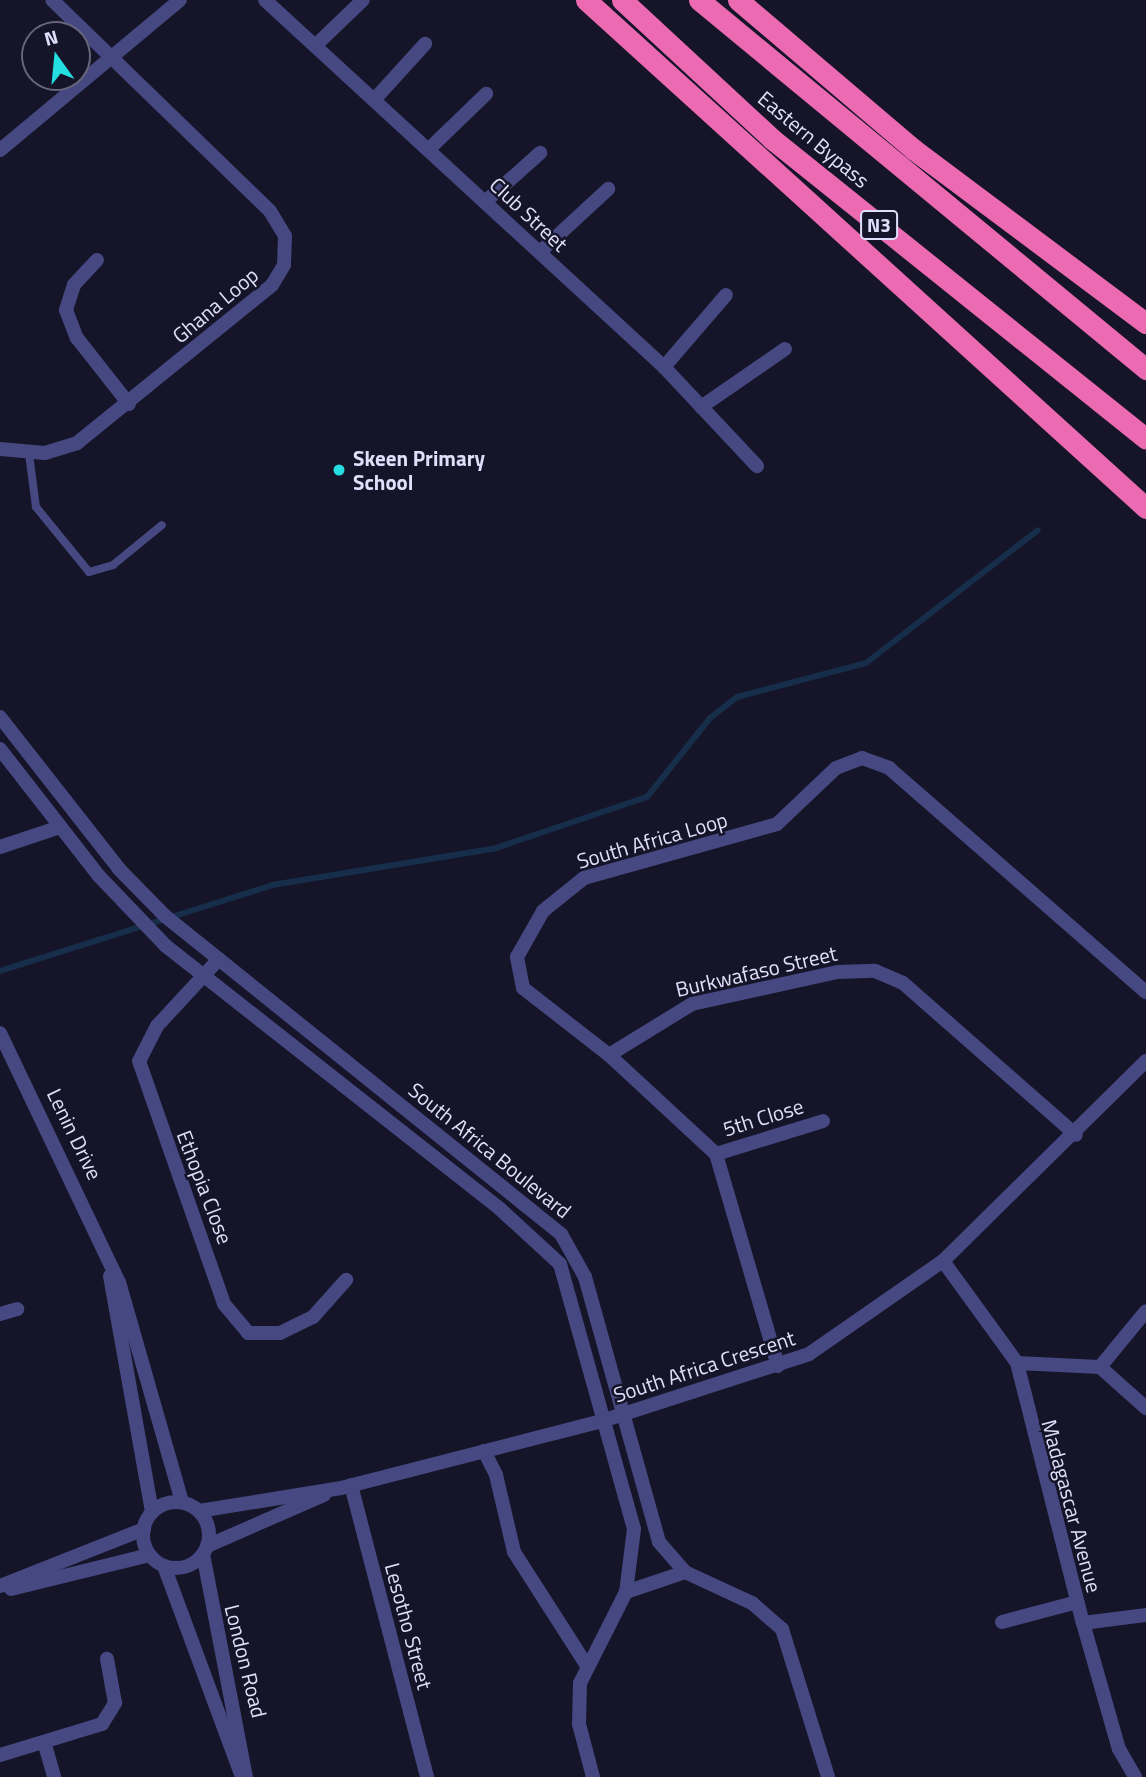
<!DOCTYPE html>
<style>
body{margin:0}
#map{position:relative;width:1146px;height:1777px;overflow:hidden;background:#161428;font-family:"Titillium Web",sans-serif}
div>[style]{position:absolute}
.stream>*{height:6px;margin:-3px;padding:0 3px;transform-origin:3px;border-radius:3px;background:#162e4a}
.service>*{height:8px;margin:-4px;padding:0 4px;transform-origin:4px;border-radius:4px;background:#454881}
.minor>*{height:14px;margin:-7px;padding:0 7px;transform-origin:7px;border-radius:7px;background:#454881}
.tertiary>*{height:14px;margin:-7px;padding:0 7px;transform-origin:7px;border-radius:7px;background:#454881}
.tertiary>.ring{margin:-7px;padding:0;box-sizing:content-box;background:none;border:14px solid #454881;border-radius:50%}
.motorway>*{height:21px;margin:-10.5px;padding:0 10.5px;transform-origin:10.5px;border-radius:10.5px;background:#eb6ab2}
.dots>*{width:19px;height:19px;translate:-50% -50%;box-sizing:border-box;border:4px solid #161428;border-radius:50%}
span{translate:-50% -50%;white-space:nowrap;text-align:center;line-height:1.15;-webkit-text-stroke:5px #161428;paint-order:stroke}
.shield-label span{padding:2px 5px;background:#161428;border:2px solid;border-radius:5px;-webkit-text-stroke-width:0}
.shield-label{font-size:19px;color:#e0dffb;font-weight:700}
.street-label{font-size:21px;color:#e0dffb}
.poi-label{font-size:21px;color:#e0dffb;font-weight:700}
.left{translate:0 -50%;text-align:left}
.north{position:absolute;left:21px;top:21px;width:70px;height:70px;box-sizing:border-box;background:#161428;border:2px solid #67657c;border-radius:50%;rotate:345deg;font-size:19px;font-weight:700;line-height:28px;text-align:center;color:#e0dffb}
.north::after{content:'';display:block;margin:auto;width:24px;height:32px;background:#24dee2;clip-path:polygon(50% 0,100% 100%,50% 72%,0 100%)}
</style>
<div id="map">
<div class="stream">
<i style="left:0;top:971px;width:285px;rotate:-17.5deg"></i>
<i style="left:272px;top:885px;width:224px;rotate:-9.3deg"></i>
<i style="left:493px;top:849px;width:163px;rotate:-18.7deg"></i>
<i style="left:647px;top:797px;width:101px;rotate:-51.4deg"></i>
<i style="left:710px;top:718px;width:34px;rotate:-38deg"></i>
<i style="left:737px;top:697px;width:133px;rotate:-14.8deg"></i>
<i style="left:866px;top:663px;width:217px;rotate:-37.7deg"></i>
</div>
<div class="service">
<i style="left:29px;top:454px;width:53px;rotate:82.5deg"></i>
<i style="left:36px;top:507px;width:84px;rotate:50.8deg"></i>
<i style="left:89px;top:572px;width:25px;rotate:-16deg"></i>
<i style="left:113px;top:565px;width:63px;rotate:-39.2deg"></i>
</div>
<div class="minor">
<i style="left:265px;top:0;width:542px;rotate:42.61deg"></i>
<i style="left:664px;top:367px;width:136px;rotate:46.8deg"></i>
<i style="left:315px;top:46px;width:66px;rotate:-43.8deg"></i>
<i style="left:374px;top:100px;width:76px;rotate:-47.7deg"></i>
<i style="left:0;top:150px;width:234px;rotate:-39.8deg"></i>
<i style="left:428px;top:150px;width:81px;rotate:-44deg"></i>
<i style="left:485px;top:202px;width:74px;rotate:-41.7deg"></i>
<i style="left:540px;top:252px;width:93px;rotate:-42.8deg"></i>
<i style="left:97px;top:260px;width:34px;rotate:133deg"></i>
<i style="left:74px;top:285px;width:26px;rotate:108deg"></i>
<i style="left:66px;top:310px;width:30px;rotate:69deg"></i>
<i style="left:77px;top:338px;width:84px;rotate:51.8deg"></i>
<i style="left:664px;top:367px;width:95px;rotate:-49.3deg"></i>
<i style="left:701px;top:407px;width:102px;rotate:-34.6deg"></i>
<i style="left:0;top:449px;width:45px;rotate:5.1deg"></i>
<i style="left:45px;top:453px;width:34px;rotate:-17deg"></i>
<i style="left:77px;top:443px;width:251px;rotate:-39deg"></i>
<i style="left:272px;top:285px;width:23px;rotate:-59deg"></i>
<i style="left:284px;top:265px;width:29px;rotate:-88deg"></i>
<i style="left:285px;top:236px;width:29px;rotate:-121deg"></i>
<i style="left:270px;top:211px;width:303px;rotate:-135.9deg"></i>
<i style="left:0;top:717px;width:193px;rotate:51.9deg"></i>
<i style="left:119px;top:869px;width:66px;rotate:45.6deg"></i>
<i style="left:165px;top:916px;width:508px;rotate:38.77deg"></i>
<i style="left:561px;top:1234px;width:49px;rotate:60.8deg"></i>
<i style="left:585px;top:1277px;width:275px;rotate:74.4deg"></i>
<i style="left:659px;top:1542px;width:40px;rotate:49deg"></i>
<i style="left:685px;top:1572px;width:74px;rotate:24.8deg"></i>
<i style="left:752px;top:1603px;width:40px;rotate:41deg"></i>
<i style="left:782px;top:1629px;width:155px;rotate:72.7deg"></i>
<i style="left:0;top:749px;width:161px;rotate:52.1deg"></i>
<i style="left:99px;top:876px;width:97px;rotate:46.3deg"></i>
<i style="left:166px;top:946px;width:425px;rotate:38.2deg"></i>
<i style="left:500px;top:1209px;width:81px;rotate:42.5deg"></i>
<i style="left:560px;top:1264px;width:275px;rotate:74.4deg"></i>
<i style="left:634px;top:1529px;width:64px;rotate:97.2deg"></i>
<i style="left:626px;top:1592px;width:102px;rotate:116.8deg"></i>
<i style="left:580px;top:1683px;width:41px;rotate:91.4deg"></i>
<i style="left:579px;top:1724px;width:55px;rotate:75.2deg"></i>
<i style="left:0;top:847px;width:63px;rotate:-18.4deg"></i>
<i style="left:219px;top:959px;width:91px;rotate:132.8deg"></i>
<i style="left:157px;top:1026px;width:39px;rotate:117deg"></i>
<i style="left:139px;top:1061px;width:257px;rotate:70.7deg"></i>
<i style="left:224px;top:1304px;width:38px;rotate:50deg"></i>
<i style="left:248px;top:1333px;width:32px"></i>
<i style="left:280px;top:1333px;width:37px;rotate:-26deg"></i>
<i style="left:313px;top:1317px;width:50px;rotate:-48.3deg"></i>
<i style="left:609px;top:1055px;width:97px;rotate:-31.6deg"></i>
<i style="left:692px;top:1004px;width:149px;rotate:-12.4deg"></i>
<i style="left:838px;top:972px;width:37px;rotate:-2deg"></i>
<i style="left:875px;top:971px;width:30px;rotate:23deg"></i>
<i style="left:903px;top:983px;width:230px;rotate:41.3deg"></i>
<i style="left:716px;top:1154px;width:112px;rotate:-17.1deg"></i>
<i style="left:943px;top:1261px;width:126px;rotate:54deg"></i>
<i style="left:1017px;top:1363px;width:268px;rotate:75.8deg"></i>
<i style="left:1083px;top:1623px;width:131px;rotate:74.1deg"></i>
<i style="left:1119px;top:1749px;width:32px;rotate:60deg"></i>
<i style="left:0;top:1314px;width:18px;rotate:-16deg"></i>
<i style="left:1017px;top:1363px;width:83px;rotate:2.8deg"></i>
<i style="left:1100px;top:1367px;width:62px;rotate:41.7deg"></i>
<i style="left:778px;top:1366px;width:221px;rotate:-106.3deg"></i>
<i style="left:716px;top:1154px;width:146px;rotate:-137.2deg"></i>
<i style="left:609px;top:1055px;width:109px;rotate:-142.1deg"></i>
<i style="left:523px;top:988px;width:32px;rotate:-101deg"></i>
<i style="left:517px;top:957px;width:53px;rotate:-60.5deg"></i>
<i style="left:543px;top:911px;width:53px;rotate:-38.8deg"></i>
<i style="left:584px;top:878px;width:200px;rotate:-15.6deg"></i>
<i style="left:777px;top:824px;width:81px;rotate:-43.5deg"></i>
<i style="left:836px;top:768px;width:28px;rotate:-21deg"></i>
<i style="left:862px;top:758px;width:29px;rotate:20deg"></i>
<i style="left:889px;top:768px;width:341px;rotate:41.1deg"></i>
<i style="left:1100px;top:1367px;width:72px;rotate:-50.6deg"></i>
<i style="left:484px;top:1451px;width:27px;rotate:63deg"></i>
<i style="left:496px;top:1475px;width:79px;rotate:76.8deg"></i>
<i style="left:514px;top:1552px;width:133px;rotate:57.3deg"></i>
<i style="left:351px;top:1485px;width:302px;rotate:75.4deg"></i>
<i style="left:199px;top:1511px;width:144px;rotate:-9.2deg"></i>
<i style="left:341px;top:1488px;width:273px;rotate:-14.4deg"></i>
<i style="left:605px;top:1420px;width:214px;rotate:-17.9deg"></i>
<i style="left:809px;top:1354px;width:163px;rotate:-34.8deg"></i>
<i style="left:943px;top:1261px;width:285px;rotate:-44.6deg"></i>
<i style="left:207px;top:1546px;width:128px;rotate:-23.6deg"></i>
<i style="left:626px;top:1592px;width:62px;rotate:-18.7deg"></i>
<i style="left:1002px;top:1622px;width:78px;rotate:-14.9deg"></i>
<i style="left:1083px;top:1623px;width:64px;rotate:-7.2deg"></i>
<i style="left:45px;top:1745px;width:33px;rotate:74deg"></i>
<i style="left:0;top:1755px;width:107px;rotate:-16.9deg"></i>
<i style="left:102px;top:1724px;width:25px;rotate:-58deg"></i>
<i style="left:115px;top:1703px;width:45px;rotate:-100.3deg"></i>
</div>
<div class="tertiary">
<i style="left:0;top:1033px;width:276px;rotate:64.5deg"></i>
<i style="left:119px;top:1282px;width:229px;rotate:74deg"></i>
<i style="left:110px;top:1276px;width:240px;rotate:79.9deg"></i>
<i class="ring" style="left:143px;top:1502px;width:52px;height:52px"></i>
<i style="left:203px;top:1554px;width:227px;rotate:79.1deg"></i>
<i style="left:164px;top:1566px;width:225px;rotate:69.7deg"></i>
<i style="left:0;top:1586px;width:155px;rotate:-21.6deg"></i>
<i style="left:11px;top:1589px;width:142px;rotate:-13.8deg"></i>
</div>
<div class="motorway">
<i style="left:586px;top:0;width:756px;rotate:42.21deg"></i>
<i style="left:622px;top:0;width:205px;rotate:42.8deg"></i>
<i style="left:772px;top:139px;width:479px;rotate:38.7deg"></i>
<i style="left:699px;top:0;width:580px;rotate:39.54deg"></i>
<i style="left:738px;top:0;width:230px;rotate:40.4deg"></i>
<i style="left:913px;top:149px;width:291px;rotate:36.8deg"></i>
</div>
<div class="dots">
<i style="left:339px;top:470px;background:#24dee2"></i>
</div>
<div class="shield-label">
<span style="left:879px;top:225px">N3</span>
</div>
<div class="street-label">
<span style="left:814px;top:139px;rotate:40deg">Eastern Bypass</span>
<span style="left:529px;top:214px;rotate:43deg">Club Street</span>
<span style="left:215px;top:305px;rotate:-40deg">Ghana Loop</span>
<span style="left:652px;top:840px;rotate:-16deg">South Africa Loop</span>
<span style="left:756px;top:971px;rotate:-13deg">Burkwafaso Street</span>
<span style="left:763px;top:1117px;rotate:-17deg">5th Close</span>
<span style="left:75px;top:1134px;rotate:64deg">Lenin Drive</span>
<span style="left:490px;top:1150px;rotate:39deg">South Africa Boulevard</span>
<span style="left:205px;top:1187px;rotate:69deg">Ethopia Close</span>
<span style="left:704px;top:1366px;rotate:-18deg">South Africa Crescent</span>
<span style="left:1072px;top:1506px;rotate:75deg">Madagascar Avenue</span>
<span style="left:409px;top:1626px;rotate:75deg">Lesotho Street</span>
<span style="left:246px;top:1661px;rotate:76deg">London Road</span>
</div>
<div class="poi-label">
<span class="left" style="left:353px;top:470px">Skeen Primary<br>School</span>
</div>
<div class="north">N</div>
</div>
